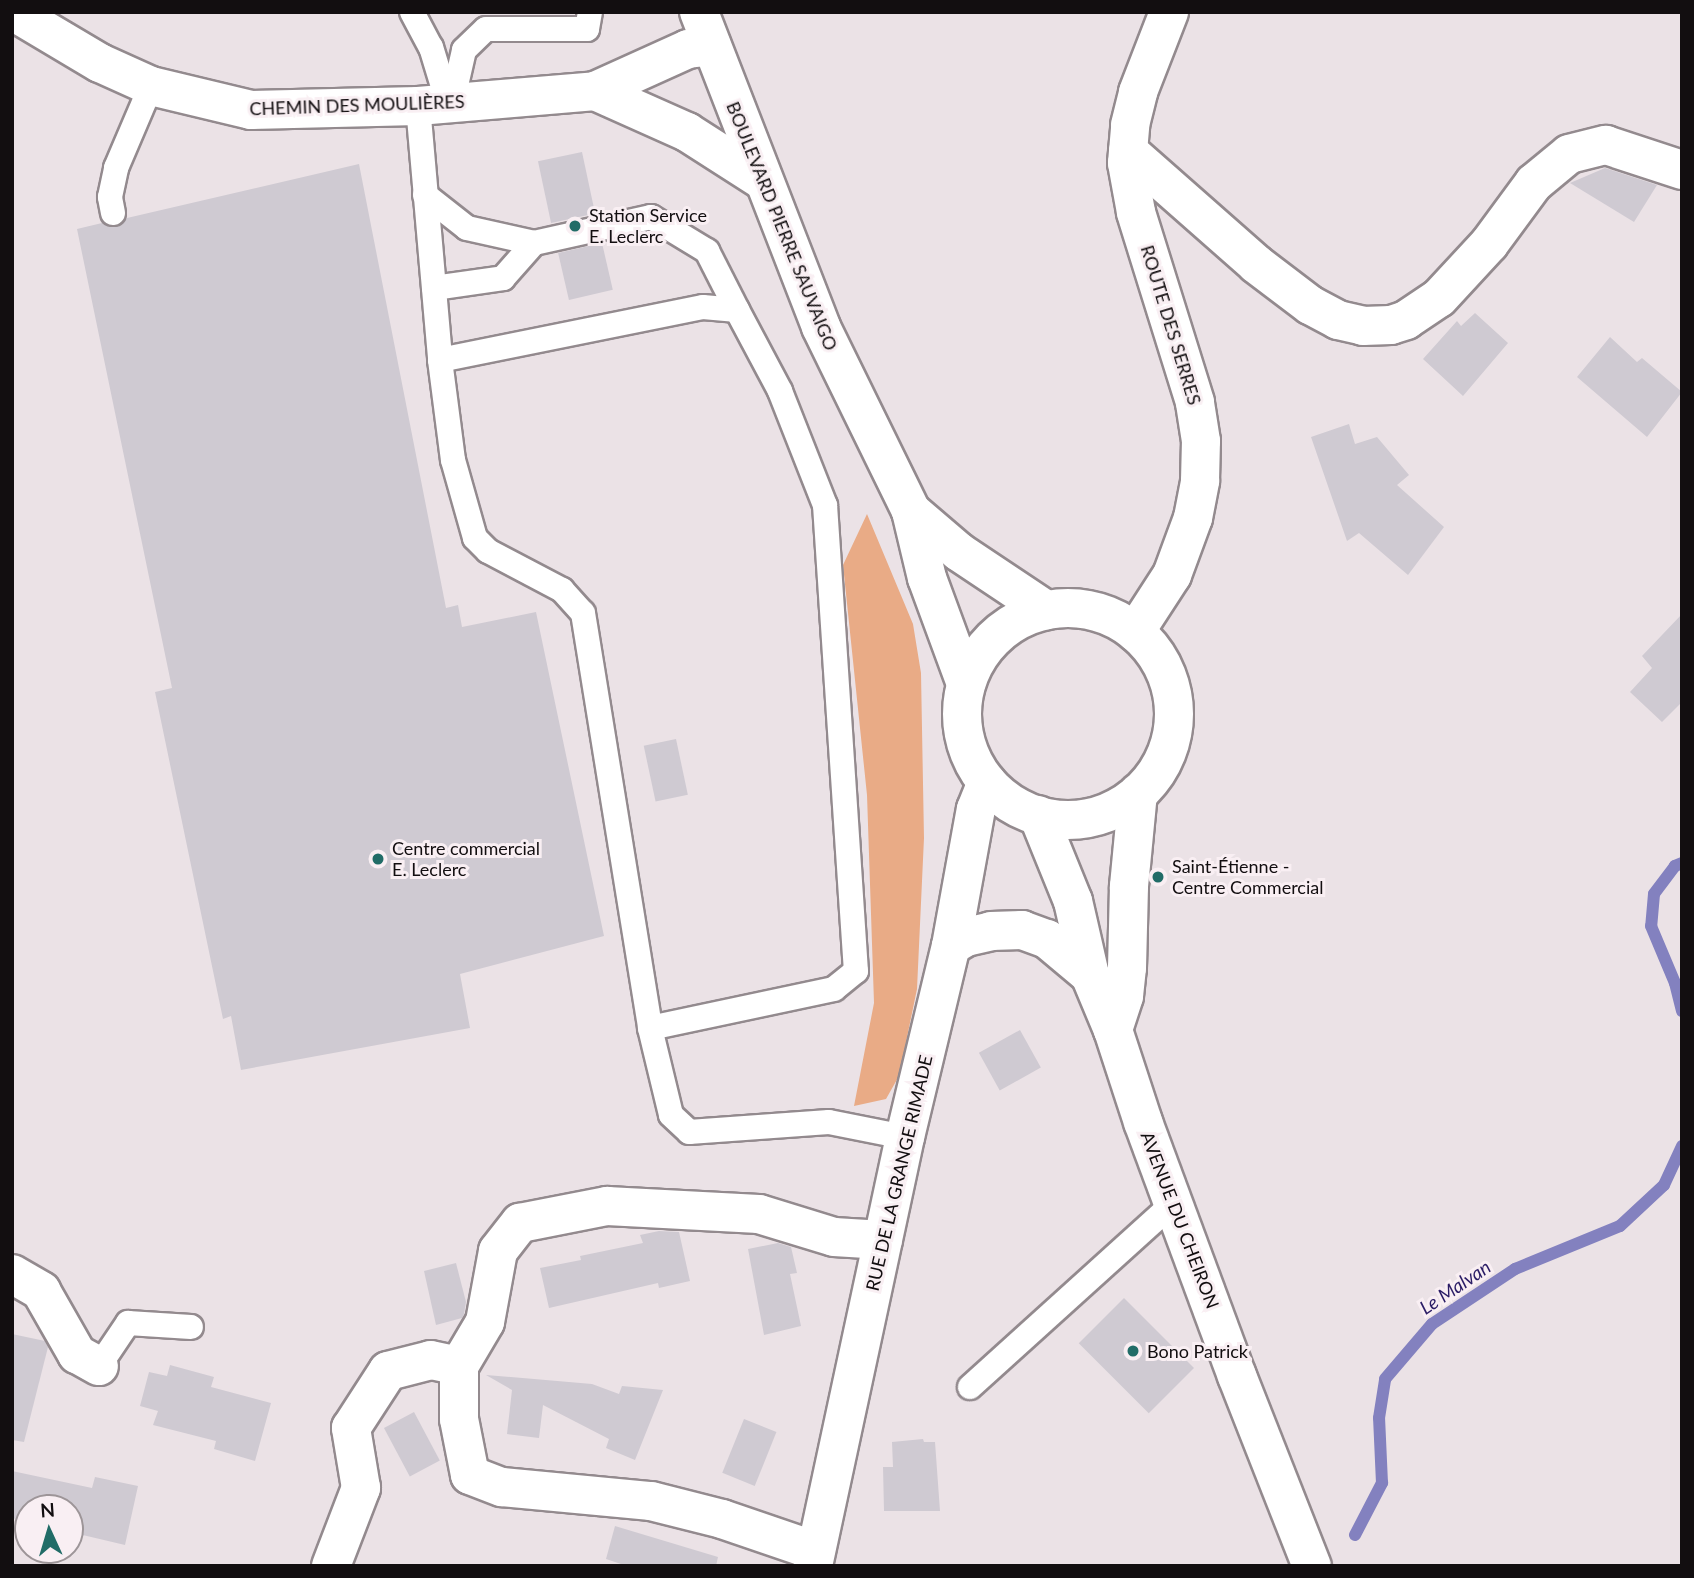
<!DOCTYPE html>
<meta charset="utf-8">
<style>
body{margin:0}
#map{position:relative;width:1694px;height:1578px;overflow:hidden;background:#ebe2e6;font-family:Lato,sans-serif}
div>[style]{position:absolute}
.green>*{inset:0;background:#e9ab86}
.stream>*{height:12px;margin:-6px;padding:0 6px;transform-origin:6px;border-radius:6px;background:#8381bf}
.building>*{inset:0;background:#cfcad2;transform-origin:0 0}
.roads{filter:drop-shadow(2px 0 #938a8e) drop-shadow(-2px 0 #938a8e) drop-shadow(0 2px #938a8e) drop-shadow(0 -2px #938a8e)}
.service>*{height:24px;margin:-12px;padding:0 12px;transform-origin:12px;border-radius:12px;background:#fff}
.minor>*{height:38px;margin:-19px;padding:0 19px;transform-origin:19px;border-radius:19px;background:#fff}
.secondary>*{height:38px;margin:-19px;padding:0 19px;transform-origin:19px;border-radius:19px;background:#fff}
.secondary>.ring{margin:-19px;padding:0;box-sizing:content-box;background:none;border:38px solid #fff;border-radius:50%}
.dots>*{width:19px;height:19px;translate:-50% -50%;box-sizing:border-box;border:4px solid #f9eff3;border-radius:50%}
span{translate:-50% -50%;white-space:nowrap;text-align:center;line-height:1.15;-webkit-text-stroke:6px #f9eff3;paint-order:stroke}
.street-label{font-size:18px;color:#120e10}
.poi-label{font-size:18px;color:#120e10}
.left{translate:0 -50%;text-align:left}
.water-label{font-size:19px;color:#2a1c65;font-style:italic}
.frame{position:absolute;inset:0;border:14px solid #120e10;pointer-events:none}
.north{position:absolute;left:14px;top:1494px;width:70px;height:70px;box-sizing:border-box;background:#f9eff3;border:2px solid #9d9598;border-radius:50%;rotate:356deg;font-size:19px;font-weight:700;line-height:28px;text-align:center;color:#120e10}
.north::after{content:'';display:block;margin:auto;width:24px;height:32px;background:#216c67;clip-path:polygon(50% 0,100% 100%,50% 72%,0 100%)}
</style>
<div id="map">
<div class="green">
<i style="clip-path:polygon(867px 514px,913px 624px,921px 673px,924px 838px,917px 989px,899px 1076px,886px 1099px,854px 1106px,874px 1003px,867px 795px,843px 565px)"></i>
</div>
<div class="stream">
<i style="left:1682px;top:863px;width:8px;rotate:157deg"></i>
<i style="left:1675px;top:866px;width:35px;rotate:127deg"></i>
<i style="left:1654px;top:894px;width:32px;rotate:95deg"></i>
<i style="left:1651px;top:926px;width:62px;rotate:67.2deg"></i>
<i style="left:1675px;top:983px;width:29px;rotate:76deg"></i>
<i style="left:1355px;top:1535px;width:59px;rotate:-62.6deg"></i>
<i style="left:1382px;top:1483px;width:65px;rotate:-92.6deg"></i>
<i style="left:1379px;top:1418px;width:39px;rotate:-81deg"></i>
<i style="left:1385px;top:1379px;width:72px;rotate:-49.5deg"></i>
<i style="left:1432px;top:1324px;width:100px;rotate:-33.5deg"></i>
<i style="left:1515px;top:1269px;width:113px;rotate:-22.3deg"></i>
<i style="left:1620px;top:1226px;width:60px;rotate:-43deg"></i>
<i style="left:1664px;top:1185px;width:43px;rotate:-65.2deg"></i>
</div>
<div class="building">
<i style="left:582px;top:152px;width:63px;height:45px;rotate:78deg"></i>
<i style="clip-path:polygon(359px 164px,446px 608px,458px 605px,462px 627px,536px 612px,604px 936px,460px 974px,470px 1028px,241px 1070px,231px 1016px,223px 1019px,155px 692px,172px 688px,77px 229px,102px 223px,116px 227px,127px 218px)"></i>
<i style="clip-path:polygon(1605px 168px,1657px 185px,1634px 222px,1570px 183px)"></i>
<i style="left:602px;top:243px;width:48px;height:45px;rotate:77deg"></i>
<i style="clip-path:polygon(1475px 313px,1508px 343px,1463px 396px,1423px 359px,1457px 321px,1461px 326px)"></i>
<i style="clip-path:polygon(1610px 337px,1637px 362px,1642px 358px,1682px 392px,1647px 437px,1577px 377px)"></i>
<i style="clip-path:polygon(1349px 424px,1355px 444px,1377px 437px,1409px 475px,1397px 485px,1444px 527px,1408px 575px,1359px 533px,1347px 541px,1311px 437px)"></i>
<i style="clip-path:polygon(1682px 614px,1682px 702px,1662px 722px,1630px 692px,1652px 668px,1642px 656px)"></i>
<i style="left:676px;top:739px;width:57px;height:33px;rotate:78deg"></i>
<i style="left:1020px;top:1030px;width:43px;height:47px;rotate:61deg"></i>
<i style="clip-path:polygon(659px 1231px,679px 1232px,690px 1281px,659px 1288px,658px 1283px,549px 1308px,540px 1268px,581px 1260px,580px 1256px,643px 1243px,640px 1235px)"></i>
<i style="clip-path:polygon(778px 1243px,791px 1247px,797px 1273px,790px 1274px,801px 1326px,764px 1335px,748px 1249px)"></i>
<i style="clip-path:polygon(456px 1263px,466px 1302px,464px 1314px,462px 1318px,436px 1325px,424px 1271px)"></i>
<i style="left:1124px;top:1298px;width:99px;height:64px;rotate:45deg"></i>
<i style="clip-path:polygon(12px 1334px,45px 1341px,48px 1347px,24px 1442px,12px 1440px)"></i>
<i style="clip-path:polygon(170px 1365px,214px 1377px,211px 1387px,271px 1403px,255px 1461px,214px 1449px,216px 1441px,153px 1425px,158px 1411px,140px 1406px,149px 1372px,167px 1376px)"></i>
<i style="clip-path:polygon(486px 1375px,592px 1384px,619px 1394px,622px 1386px,663px 1390px,635px 1460px,606px 1448px,609px 1439px,543px 1405px,539px 1438px,507px 1434px,512px 1390px)"></i>
<i style="left:414px;top:1412px;width:55px;height:34px;rotate:62deg"></i>
<i style="left:744px;top:1419px;width:35px;height:58px;rotate:22deg"></i>
<i style="clip-path:polygon(923px 1439px,924px 1442px,935px 1442px,940px 1511px,884px 1511px,883px 1467px,893px 1467px,892px 1442px)"></i>
<i style="clip-path:polygon(12px 1471px,92px 1488px,95px 1477px,138px 1486px,125px 1545px,70px 1532px,70px 1508px,28px 1508px,28px 1522px,12px 1518px)"></i>
<i style="clip-path:polygon(615px 1526px,718px 1557px,716px 1566px,627px 1566px,606px 1559px)"></i>
</div>
<div class="roads">
<div class="service">
<i style="left:412px;top:12px;width:40px;rotate:62deg"></i>
<i style="left:431px;top:47px;width:59px;rotate:73.1deg"></i>
<i style="left:452px;top:103px;width:54px;rotate:-77.2deg"></i>
<i style="left:464px;top:50px;width:30px;rotate:-44deg"></i>
<i style="left:486px;top:29px;width:101px"></i>
<i style="left:587px;top:29px;width:17px;rotate:-80deg"></i>
<i style="left:418px;top:106px;width:255px;rotate:85deg"></i>
<i style="left:440px;top:360px;width:101px;rotate:82.6deg"></i>
<i style="left:453px;top:460px;width:81px;rotate:74.2deg"></i>
<i style="left:475px;top:538px;width:18px;rotate:45deg"></i>
<i style="left:488px;top:551px;width:84px;rotate:27.8deg"></i>
<i style="left:562px;top:590px;width:31px;rotate:48deg"></i>
<i style="left:583px;top:613px;width:420px;rotate:80.8deg"></i>
<i style="left:650px;top:1028px;width:89px;rotate:76.4deg"></i>
<i style="left:671px;top:1115px;width:25px;rotate:43deg"></i>
<i style="left:689px;top:1132px;width:140px;rotate:-4.1deg"></i>
<i style="left:829px;top:1122px;width:77px;rotate:11.2deg"></i>
<i style="left:425px;top:195px;width:53px;rotate:38.2deg"></i>
<i style="left:467px;top:228px;width:69px;rotate:12.6deg"></i>
<i style="left:534px;top:243px;width:120px;rotate:-12.5deg"></i>
<i style="left:651px;top:217px;width:66px;rotate:31.3deg"></i>
<i style="left:707px;top:251px;width:66px;rotate:63deg"></i>
<i style="left:113px;top:213px;width:16px;rotate:-101deg"></i>
<i style="left:110px;top:197px;width:30px;rotate:-78deg"></i>
<i style="left:116px;top:168px;width:89px;rotate:-66.9deg"></i>
<i style="left:434px;top:288px;width:70px;rotate:-8.2deg"></i>
<i style="left:503px;top:278px;width:47px;rotate:-48.5deg"></i>
<i style="left:440px;top:360px;width:268px;rotate:-11.4deg"></i>
<i style="left:703px;top:307px;width:34px;rotate:5deg"></i>
<i style="left:737px;top:310px;width:92px;rotate:62deg"></i>
<i style="left:780px;top:391px;width:123px;rotate:68.5deg"></i>
<i style="left:825px;top:505px;width:467px;rotate:86.2deg"></i>
<i style="left:856px;top:971px;width:28px;rotate:141deg"></i>
<i style="left:834px;top:989px;width:188px;rotate:168deg"></i>
<i style="left:99px;top:1366px;width:52px;rotate:-56deg"></i>
<i style="left:128px;top:1323px;width:63px;rotate:3.6deg"></i>
<i style="left:970px;top:1387px;width:276px;rotate:-42.1deg"></i>
</div>
<div class="minor">
<i style="left:14px;top:12px;width:100px;rotate:30.7deg"></i>
<i style="left:100px;top:63px;width:56px;rotate:24.3deg"></i>
<i style="left:151px;top:86px;width:103px;rotate:13.5deg"></i>
<i style="left:251px;top:110px;width:167px;rotate:-1.4deg"></i>
<i style="left:418px;top:106px;width:178px;rotate:-4.8deg"></i>
<i style="left:595px;top:91px;width:102px;rotate:-24.3deg"></i>
<i style="left:688px;top:49px;width:24px;rotate:-7deg"></i>
<i style="left:595px;top:91px;width:101px;rotate:24deg"></i>
<i style="left:687px;top:132px;width:89px;rotate:32.6deg"></i>
<i style="left:1128px;top:151px;width:171px;rotate:41.4deg"></i>
<i style="left:1256px;top:264px;width:68px;rotate:37.2deg"></i>
<i style="left:1310px;top:305px;width:32px;rotate:28deg"></i>
<i style="left:1338px;top:320px;width:26px;rotate:13deg"></i>
<i style="left:1363px;top:326px;width:28px;rotate:-2deg"></i>
<i style="left:1391px;top:325px;width:16px;rotate:-18deg"></i>
<i style="left:1406px;top:320px;width:40px;rotate:-34deg"></i>
<i style="left:1439px;top:298px;width:74px;rotate:-47.2deg"></i>
<i style="left:1489px;top:244px;width:76px;rotate:-53.6deg"></i>
<i style="left:1534px;top:183px;width:45px;rotate:-39.6deg"></i>
<i style="left:1569px;top:154px;width:38px;rotate:-14deg"></i>
<i style="left:1606px;top:145px;width:80px;rotate:18.2deg"></i>
<i style="left:1135px;top:632px;width:68px;rotate:-57deg"></i>
<i style="left:1172px;top:575px;width:61px;rotate:-69.8deg"></i>
<i style="left:1193px;top:518px;width:38px;rotate:-79deg"></i>
<i style="left:1200px;top:481px;width:40px;rotate:-88.6deg"></i>
<i style="left:1201px;top:441px;width:39px;rotate:-99deg"></i>
<i style="left:1195px;top:402px;width:199px;rotate:-107.3deg"></i>
<i style="left:1136px;top:212px;width:50px;rotate:-100.4deg"></i>
<i style="left:1127px;top:163px;width:38px;rotate:-85deg"></i>
<i style="left:1130px;top:125px;width:34px;rotate:-76deg"></i>
<i style="left:1138px;top:92px;width:86px;rotate:-68.8deg"></i>
<i style="left:12px;top:1274px;width:34px;rotate:30deg"></i>
<i style="left:41px;top:1291px;width:73px;rotate:60.3deg"></i>
<i style="left:77px;top:1354px;width:25px;rotate:29deg"></i>
<i style="left:459px;top:1366px;width:51px;rotate:-59.4deg"></i>
<i style="left:485px;top:1322px;width:72px;rotate:-79.6deg"></i>
<i style="left:498px;top:1251px;width:36px;rotate:-52deg"></i>
<i style="left:520px;top:1223px;width:89px;rotate:-11.1deg"></i>
<i style="left:607px;top:1206px;width:152px;rotate:3deg"></i>
<i style="left:759px;top:1214px;width:78px;rotate:17deg"></i>
<i style="left:834px;top:1237px;width:49px;rotate:3.5deg"></i>
<i style="left:331px;top:1566px;width:84px;rotate:-69deg"></i>
<i style="left:361px;top:1488px;width:61px;rotate:-99.5deg"></i>
<i style="left:351px;top:1428px;width:68px;rotate:-57deg"></i>
<i style="left:388px;top:1371px;width:44px;rotate:-14.3deg"></i>
<i style="left:431px;top:1360px;width:29px;rotate:12deg"></i>
<i style="left:459px;top:1366px;width:53px;rotate:90deg"></i>
<i style="left:459px;top:1419px;width:57px;rotate:78.9deg"></i>
<i style="left:470px;top:1475px;width:34px;rotate:21deg"></i>
<i style="left:502px;top:1487px;width:150px;rotate:5.4deg"></i>
<i style="left:651px;top:1501px;width:73px;rotate:14.2deg"></i>
<i style="left:722px;top:1519px;width:99px;rotate:18.8deg"></i>
<i style="left:813px;top:1566px;width:439px;rotate:-77.9deg"></i>
<i style="left:905px;top:1137px;width:196px;rotate:-76.5deg"></i>
<i style="left:951px;top:946px;width:139px;rotate:-79.7deg"></i>
<i style="left:976px;top:809px;width:29px;rotate:-68deg"></i>
</div>
<div class="secondary">
<i style="left:699px;top:12px;width:338px;rotate:68.8deg"></i>
<i style="left:821px;top:327px;width:205px;rotate:63.9deg"></i>
<i style="left:911px;top:511px;width:69px;rotate:76.6deg"></i>
<i style="left:927px;top:578px;width:113px;rotate:69.8deg"></i>
<i style="left:911px;top:511px;width:63px;rotate:40.5deg"></i>
<i style="left:959px;top:552px;width:105px;rotate:33.7deg"></i>
<i class="ring" style="left:962px;top:608px;width:174px;height:174px"></i>
<i style="left:1038px;top:815px;width:93px;rotate:67.9deg"></i>
<i style="left:1073px;top:901px;width:76px;rotate:77.1deg"></i>
<i style="left:1090px;top:975px;width:60px;rotate:67.3deg"></i>
<i style="left:1113px;top:1030px;width:97px;rotate:71.9deg"></i>
<i style="left:1143px;top:1122px;width:271px;rotate:69.7deg"></i>
<i style="left:1237px;top:1376px;width:204px;rotate:68.5deg"></i>
<i style="left:951px;top:946px;width:17px;rotate:-31deg"></i>
<i style="left:966px;top:937px;width:26px;rotate:-13deg"></i>
<i style="left:991px;top:931px;width:31px;rotate:-2deg"></i>
<i style="left:1022px;top:930px;width:27px;rotate:20deg"></i>
<i style="left:1047px;top:939px;width:56px;rotate:39.9deg"></i>
<i style="left:1113px;top:1030px;width:36px;rotate:-72deg"></i>
<i style="left:1124px;top:996px;width:28px;rotate:-84deg"></i>
<i style="left:1127px;top:968px;width:82px;rotate:-88.6deg"></i>
<i style="left:1129px;top:886px;width:93px;rotate:-84.5deg"></i>
</div>
</div>
<div class="dots">
<i style="left:575px;top:226px;background:#216c67"></i>
<i style="left:378px;top:859px;background:#216c67"></i>
<i style="left:1158px;top:877px;background:#216c67"></i>
<i style="left:1133px;top:1351px;background:#216c67"></i>
</div>
<div class="street-label">
<span style="left:357px;top:105px;rotate:-2deg">CHEMIN DES MOULIÈRES</span>
<span style="left:782px;top:226px;rotate:68deg">BOULEVARD PIERRE SAUVAIGO</span>
<span style="left:1171px;top:325px;rotate:73deg">ROUTE DES SERRES</span>
<span style="left:899px;top:1173px;rotate:-77deg">RUE DE LA GRANGE RIMADE</span>
<span style="left:1180px;top:1220px;rotate:69deg">AVENUE DU CHEIRON</span>
</div>
<div class="poi-label">
<span class="left" style="left:589px;top:226px">Station Service<br>E. Leclerc</span>
<span class="left" style="left:392px;top:859px">Centre commercial<br>E. Leclerc</span>
<span class="left" style="left:1172px;top:877px">Saint-Étienne -<br>Centre Commercial</span>
<span class="left" style="left:1147px;top:1351px">Bono Patrick</span>
</div>
<div class="water-label">
<span style="left:1455px;top:1287px;rotate:-34deg">Le Malvan</span>
</div>
<div class="frame"></div>
<div class="north">N</div>
</div>
